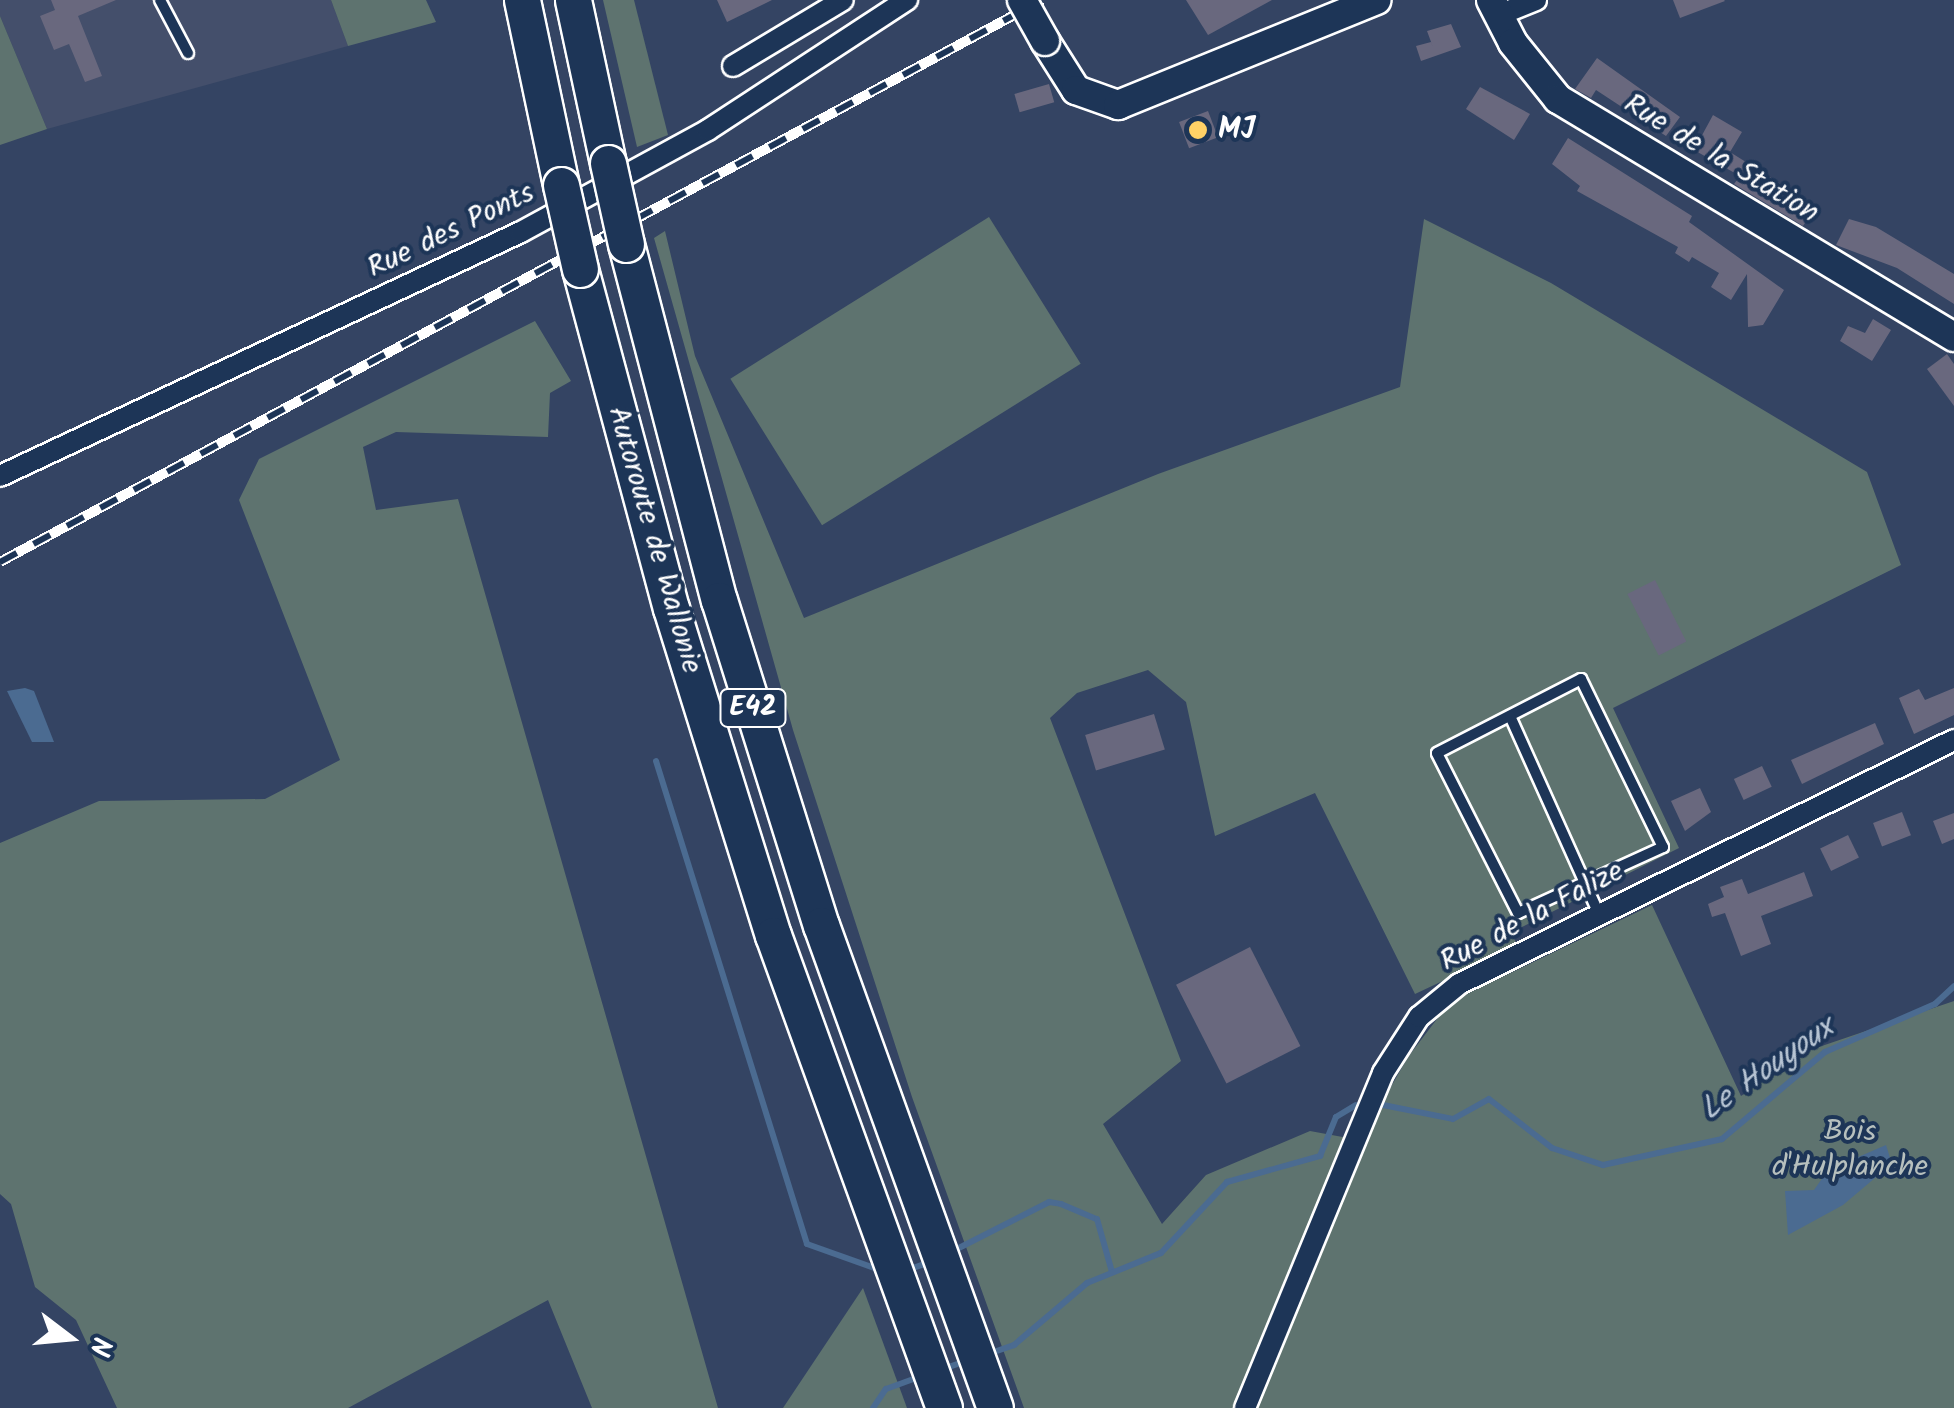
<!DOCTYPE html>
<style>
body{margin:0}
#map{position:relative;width:1954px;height:1408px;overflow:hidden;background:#344463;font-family:Kalam,sans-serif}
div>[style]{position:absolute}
.built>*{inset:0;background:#444f6b}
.green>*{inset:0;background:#5e736f;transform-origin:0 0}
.water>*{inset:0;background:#4b6b91}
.stream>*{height:6px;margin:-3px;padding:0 3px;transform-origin:3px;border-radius:3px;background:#4b6b91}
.building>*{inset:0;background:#69687e;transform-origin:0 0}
.roads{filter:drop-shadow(2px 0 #fff) drop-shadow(-2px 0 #fff) drop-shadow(0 2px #fff) drop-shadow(0 -2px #fff)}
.lane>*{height:10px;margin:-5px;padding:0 5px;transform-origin:5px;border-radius:5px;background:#1d3557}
.street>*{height:20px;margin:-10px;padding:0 10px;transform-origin:10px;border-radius:10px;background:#1d3557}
.secondary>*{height:28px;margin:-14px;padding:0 14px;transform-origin:14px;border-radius:14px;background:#1d3557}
.highway>*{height:35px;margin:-17.5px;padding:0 17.5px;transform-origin:17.5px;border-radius:17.5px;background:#1d3557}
.rail>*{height:10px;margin-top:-5px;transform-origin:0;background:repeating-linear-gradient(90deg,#1d3557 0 19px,#fff 0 38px);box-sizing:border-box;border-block:2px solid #fff}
.bridges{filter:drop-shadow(2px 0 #fff) drop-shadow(-2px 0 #fff) drop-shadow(0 2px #fff) drop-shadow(0 -2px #fff)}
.secondary-bridge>*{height:28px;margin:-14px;padding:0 14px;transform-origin:14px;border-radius:14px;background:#1d3557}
.highway-bridge>*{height:35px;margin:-17.5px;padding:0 17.5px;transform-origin:17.5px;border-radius:17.5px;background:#1d3557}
.dots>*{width:28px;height:28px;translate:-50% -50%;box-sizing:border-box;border:5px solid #1d3557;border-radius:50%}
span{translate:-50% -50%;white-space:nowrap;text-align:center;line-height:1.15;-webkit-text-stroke:8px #1d3557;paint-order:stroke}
.shield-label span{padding:2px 8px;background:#1d3557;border:2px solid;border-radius:8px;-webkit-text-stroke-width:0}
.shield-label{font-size:28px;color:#fff;font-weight:700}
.poi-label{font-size:30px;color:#fff;font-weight:700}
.left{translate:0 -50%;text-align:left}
.street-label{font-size:30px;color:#fff}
.park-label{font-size:30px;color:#b7c0be}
.water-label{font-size:32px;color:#b7c4d3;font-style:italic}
.north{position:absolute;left:20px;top:1288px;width:100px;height:100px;-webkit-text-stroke:8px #1d3557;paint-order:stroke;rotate:106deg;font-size:28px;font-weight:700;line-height:40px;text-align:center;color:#fff}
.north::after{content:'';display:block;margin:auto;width:35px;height:45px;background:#fff;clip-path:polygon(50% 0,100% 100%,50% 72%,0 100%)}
</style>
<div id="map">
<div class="built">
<i style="clip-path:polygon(0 0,331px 0,348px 46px,47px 129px,0 16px)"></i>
</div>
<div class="green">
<i style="clip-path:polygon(331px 0,426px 0,436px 22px,348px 46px)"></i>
<i style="clip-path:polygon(603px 0,634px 0,668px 135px,637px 147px)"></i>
<i style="clip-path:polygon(0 16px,47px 129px,0 145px)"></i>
<i style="left:989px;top:217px;width:173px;height:305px;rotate:58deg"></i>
<i style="clip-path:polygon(1424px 219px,1551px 283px,1867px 472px,1901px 565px,1613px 708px,1679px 848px,1512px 932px,1517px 946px,1415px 994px,1315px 793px,1215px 836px,1186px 702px,1148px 670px,1077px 693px,1050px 718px,1181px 1061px,1103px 1124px,1162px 1224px,1206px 1175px,1310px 1131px,1348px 1138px,1236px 1408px,1024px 1408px,912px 1097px,793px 730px,654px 238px,665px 231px,695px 356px,804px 618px,1158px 474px,1400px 387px)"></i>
<i style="clip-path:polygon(535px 321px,571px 381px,550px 393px,548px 437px,396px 432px,363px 447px,376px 510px,458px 499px,718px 1408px,592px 1408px,548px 1300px,348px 1408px,117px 1408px,76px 1320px,35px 1287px,11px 1204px,0 1194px,0 843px,99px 801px,265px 799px,340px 760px,239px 500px,259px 459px)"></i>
<i style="clip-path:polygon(1652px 905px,1741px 1096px,1810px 1050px,1954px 1001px,1954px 1408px,1254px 1408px,1365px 1132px,1408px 1057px,1450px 1002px)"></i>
<i style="clip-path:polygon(863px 1288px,907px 1408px,783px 1408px)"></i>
</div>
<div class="water">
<i style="clip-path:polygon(25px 688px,34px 691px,54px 742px,32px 742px,7px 691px)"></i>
<i style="clip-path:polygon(1886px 1145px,1891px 1161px,1882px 1172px,1843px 1205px,1788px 1235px,1785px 1191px,1814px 1190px,1828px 1170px)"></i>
</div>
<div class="stream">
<i style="left:656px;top:761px;width:506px;rotate:72.64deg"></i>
<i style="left:807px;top:1244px;width:77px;rotate:19.6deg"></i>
<i style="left:1383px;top:1105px;width:71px;rotate:11.3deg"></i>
<i style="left:1453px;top:1119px;width:41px;rotate:-29.1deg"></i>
<i style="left:1489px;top:1099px;width:80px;rotate:37.9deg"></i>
<i style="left:1552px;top:1148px;width:54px;rotate:18.4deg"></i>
<i style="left:1603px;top:1165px;width:122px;rotate:-12.3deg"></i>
<i style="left:1722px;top:1139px;width:135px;rotate:-40.2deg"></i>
<i style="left:1825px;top:1052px;width:120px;rotate:-23.6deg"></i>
<i style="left:1935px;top:1004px;width:26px;rotate:-43deg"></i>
<i style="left:953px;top:1251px;width:108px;rotate:-27deg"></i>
<i style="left:1049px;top:1202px;width:12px;rotate:9deg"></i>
<i style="left:1061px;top:1204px;width:39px;rotate:23deg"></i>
<i style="left:1097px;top:1219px;width:55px;rotate:74.2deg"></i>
<i style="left:907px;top:1270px;width:28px;rotate:-19deg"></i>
<i style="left:988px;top:1354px;width:28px;rotate:-19deg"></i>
<i style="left:1014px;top:1345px;width:96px;rotate:-40.3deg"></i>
<i style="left:1087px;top:1283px;width:80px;rotate:-22.1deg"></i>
<i style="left:1161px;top:1253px;width:97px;rotate:-47.1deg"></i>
<i style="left:1227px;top:1182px;width:97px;rotate:-15.6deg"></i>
<i style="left:1320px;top:1156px;width:42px;rotate:-67.7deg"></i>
<i style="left:1336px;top:1117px;width:23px;rotate:-31deg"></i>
<i style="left:940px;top:1370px;width:28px;rotate:-19deg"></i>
<i style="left:873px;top:1408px;width:23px;rotate:-56deg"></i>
<i style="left:886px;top:1389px;width:35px;rotate:-20deg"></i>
</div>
<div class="building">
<i style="clip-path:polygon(51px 0,116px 0,78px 16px,102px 76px,85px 82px,69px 44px,54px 50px,40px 16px,55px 10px)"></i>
<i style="clip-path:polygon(717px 0,772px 0,727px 22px)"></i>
<i style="clip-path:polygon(1186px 0,1272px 0,1208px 35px)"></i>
<i style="clip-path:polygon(1673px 0,1724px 0,1725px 1px,1680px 18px)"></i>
<i style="clip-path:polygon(1451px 24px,1461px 47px,1421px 61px,1416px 46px,1431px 42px,1434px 50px,1427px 31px)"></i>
<i style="clip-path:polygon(1597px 58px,1680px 117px,1666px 136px,1596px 90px,1591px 98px,1575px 89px)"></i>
<i style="left:1049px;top:84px;width:19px;height:36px;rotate:74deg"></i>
<i style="clip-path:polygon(1480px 87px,1530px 114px,1514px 140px,1466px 109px)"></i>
<i style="left:1208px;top:111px;width:28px;height:31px;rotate:69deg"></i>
<i style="clip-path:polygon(1713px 115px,1742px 132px,1730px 152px,1816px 206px,1803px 226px,1734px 184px,1740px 176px,1694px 150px)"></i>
<i style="clip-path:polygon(1568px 138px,1692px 216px,1689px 222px,1784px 290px,1763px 325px,1748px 327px,1747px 274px,1731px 300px,1711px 287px,1719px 273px,1692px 257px,1689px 262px,1675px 253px,1678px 247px,1577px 191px,1580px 186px,1552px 164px)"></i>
<i style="clip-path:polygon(1849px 219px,1876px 227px,1954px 274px,1954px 304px,1897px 268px,1836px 245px)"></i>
<i style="clip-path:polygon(1873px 319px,1891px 330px,1872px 361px,1840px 341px,1848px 326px,1865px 333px)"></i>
<i style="clip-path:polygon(1947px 354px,1954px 364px,1954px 406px,1927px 369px)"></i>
<i style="left:1655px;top:580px;width:69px;height:31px;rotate:63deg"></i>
<i style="clip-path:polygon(1954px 688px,1954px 715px,1914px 734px,1899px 698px,1919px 689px,1925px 700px)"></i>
<i style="left:1154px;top:714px;width:37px;height:72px;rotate:73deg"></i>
<i style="clip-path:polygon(1875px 723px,1884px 744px,1802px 784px,1791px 760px)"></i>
<i style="left:1762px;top:766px;width:23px;height:31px;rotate:65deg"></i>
<i style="clip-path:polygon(1700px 788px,1711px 812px,1685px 831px,1671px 801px)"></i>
<i style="left:1902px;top:812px;width:25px;height:31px;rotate:69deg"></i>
<i style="clip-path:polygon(1954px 813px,1954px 839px,1942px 844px,1933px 821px)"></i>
<i style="left:1848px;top:835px;width:25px;height:31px;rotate:64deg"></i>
<i style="clip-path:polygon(1804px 872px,1813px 896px,1761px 916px,1771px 944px,1741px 956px,1725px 913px,1712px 917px,1708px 904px,1724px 897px,1720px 887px,1742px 879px,1748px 894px)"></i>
<i style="left:1250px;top:947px;width:111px;height:83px;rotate:63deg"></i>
</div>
<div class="roads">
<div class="lane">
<i style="left:160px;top:0;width:60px;rotate:62.2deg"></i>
<i style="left:1581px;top:679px;width:187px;rotate:64deg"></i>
<i style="left:1663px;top:847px;width:159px;rotate:155.5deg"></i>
<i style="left:1518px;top:913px;width:179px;rotate:-116.9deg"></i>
<i style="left:1437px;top:753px;width:162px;rotate:-27.2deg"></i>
<i style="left:1510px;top:716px;width:217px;rotate:65.8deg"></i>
</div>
<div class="street">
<i style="left:1499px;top:15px;width:40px;rotate:-22deg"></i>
<i style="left:733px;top:66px;width:128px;rotate:-31deg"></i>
<i style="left:0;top:476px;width:575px;rotate:-25.1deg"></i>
<i style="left:521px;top:232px;width:213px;rotate:-28.6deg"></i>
<i style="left:708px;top:130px;width:238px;rotate:-33.2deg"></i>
<i style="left:1245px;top:1408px;width:362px;rotate:-67.6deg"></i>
<i style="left:1383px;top:1073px;width:67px;rotate:-57.3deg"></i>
<i style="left:1419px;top:1017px;width:52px;rotate:-39.5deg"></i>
<i style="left:1459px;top:984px;width:552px;rotate:-26.24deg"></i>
</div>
<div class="secondary">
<i style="left:1491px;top:0;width:48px;rotate:62.9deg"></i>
<i style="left:1513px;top:43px;width:72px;rotate:51.2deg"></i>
<i style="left:1558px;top:99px;width:462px;rotate:31deg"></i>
<i style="left:1045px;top:41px;width:58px;rotate:57.7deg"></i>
<i style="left:1076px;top:90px;width:45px;rotate:19.7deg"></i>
<i style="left:1118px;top:105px;width:279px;rotate:-22.1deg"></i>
</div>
<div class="highway">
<i style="left:522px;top:0;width:189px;rotate:78.1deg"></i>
<i style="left:573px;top:0;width:167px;rotate:77.9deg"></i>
<i style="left:626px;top:244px;width:368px;rotate:75.4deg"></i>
<i style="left:719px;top:600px;width:341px;rotate:72.6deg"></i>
<i style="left:821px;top:925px;width:513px;rotate:70.19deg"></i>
<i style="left:580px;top:269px;width:351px;rotate:75deg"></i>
<i style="left:671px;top:608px;width:343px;rotate:72.7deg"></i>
<i style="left:773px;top:935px;width:503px;rotate:70.12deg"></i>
</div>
</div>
<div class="rail">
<i style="left:0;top:562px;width:1184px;rotate:-28.34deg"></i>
</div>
<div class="bridges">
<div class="secondary-bridge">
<i style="left:1022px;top:0;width:47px;rotate:60.7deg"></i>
</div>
<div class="highway-bridge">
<i style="left:608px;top:163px;width:83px;rotate:77.5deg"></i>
<i style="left:561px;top:185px;width:86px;rotate:77.3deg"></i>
</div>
</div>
<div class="dots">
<i style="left:1198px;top:130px;background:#ffd166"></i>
</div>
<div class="shield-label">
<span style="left:753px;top:708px">E42</span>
</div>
<div class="poi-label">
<span class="left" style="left:1218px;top:130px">MJ</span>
</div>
<div class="street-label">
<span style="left:1721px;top:159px;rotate:31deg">Rue de la Station</span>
<span style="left:451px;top:231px;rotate:-26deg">Rue des Ponts</span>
<span style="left:654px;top:540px;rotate:74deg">Autoroute de Wallonie</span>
<span style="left:1532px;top:917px;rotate:-28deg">Rue de la Falize</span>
</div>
<div class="park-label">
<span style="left:1850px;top:1149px">Bois<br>d'Hulplanche</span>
</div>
<div class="water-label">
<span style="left:1768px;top:1070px;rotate:-35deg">Le Houyoux</span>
</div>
<div class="north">N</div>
</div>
